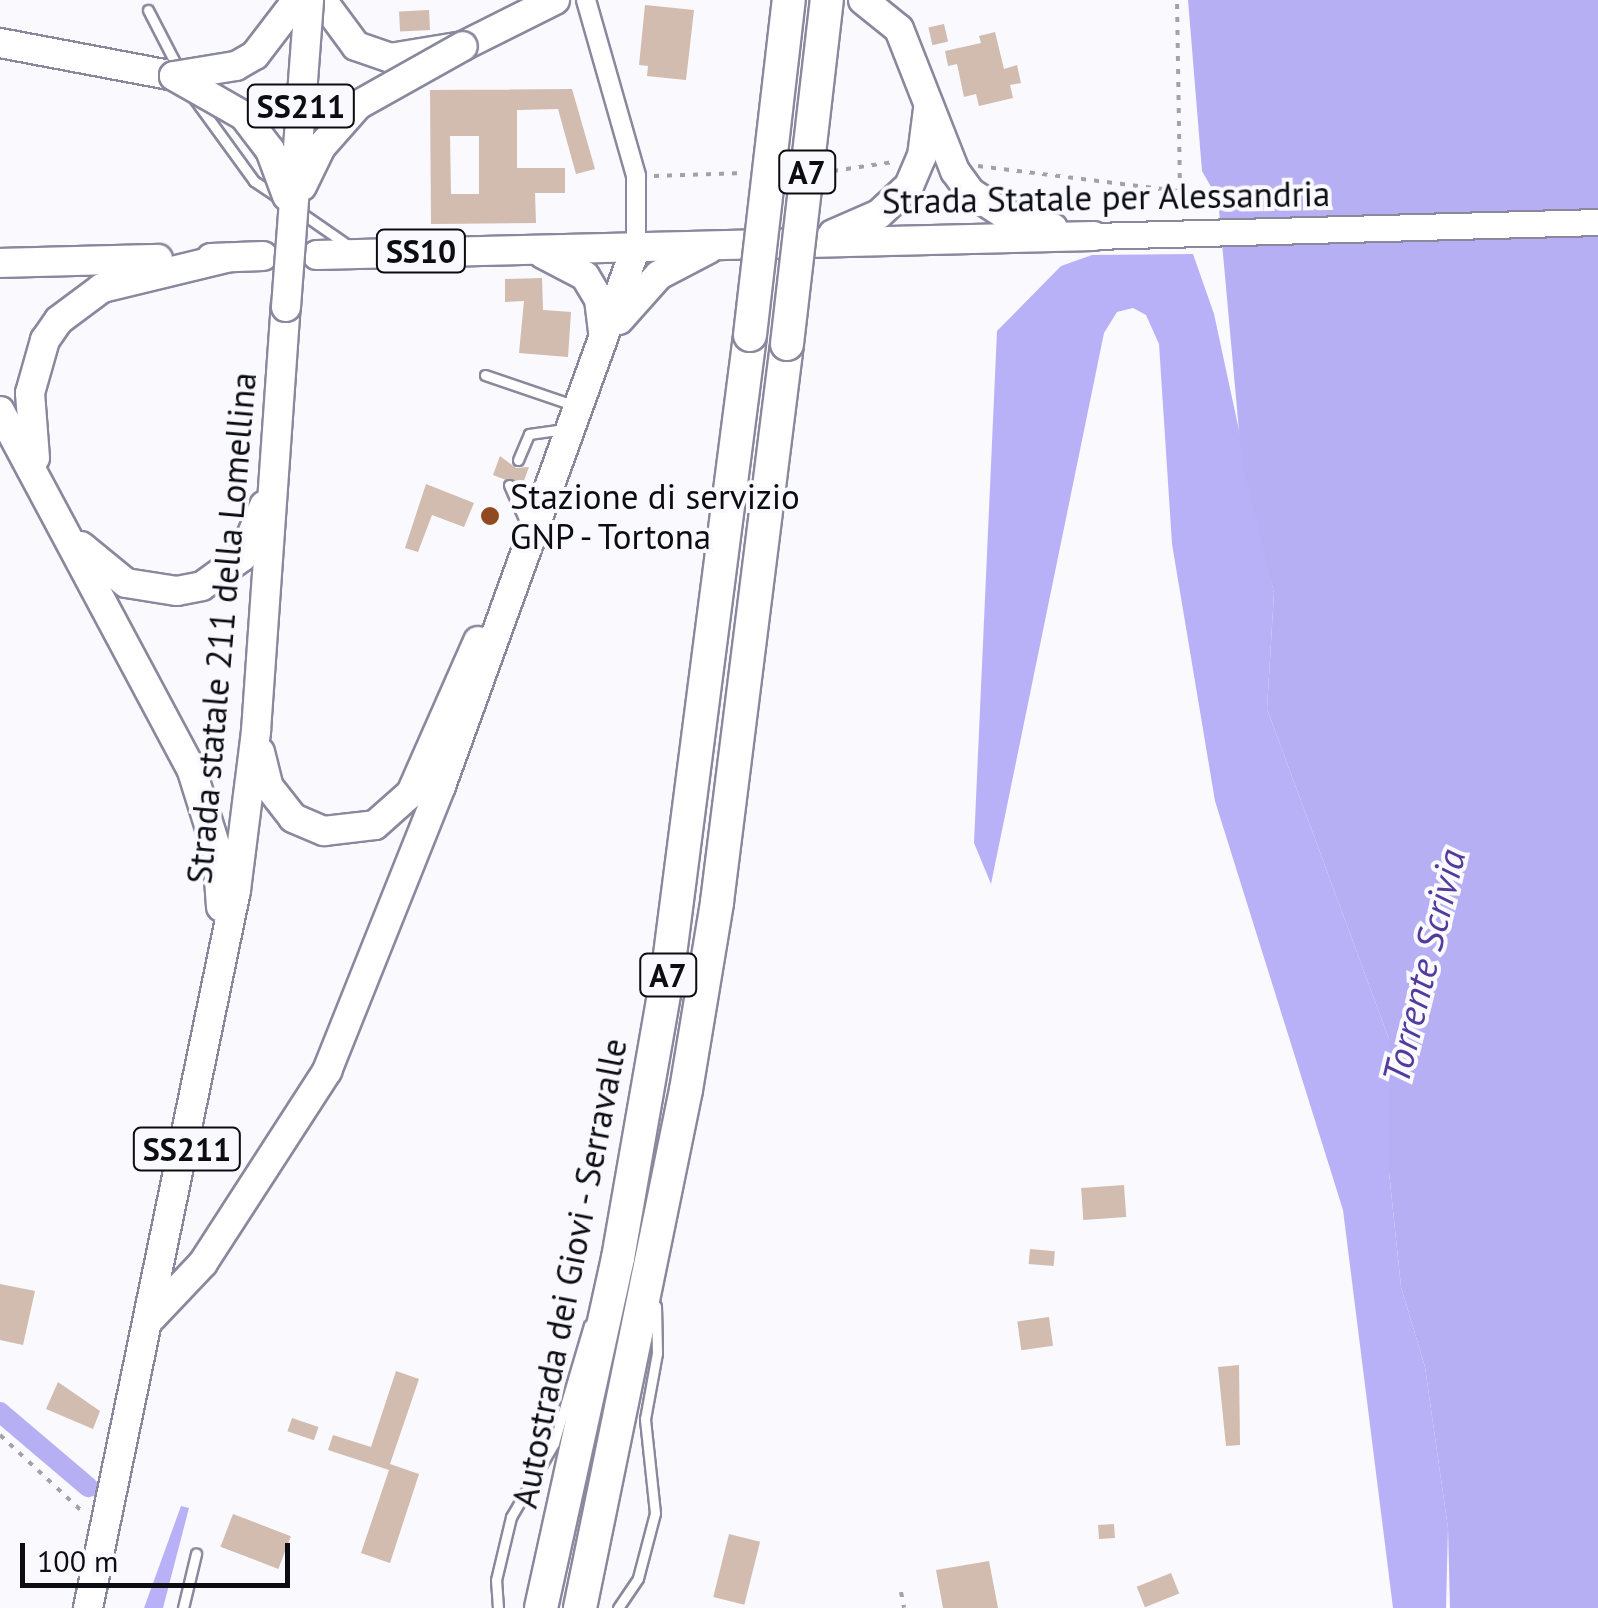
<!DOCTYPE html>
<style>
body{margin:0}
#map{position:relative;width:1598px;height:1608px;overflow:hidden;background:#f9f9fe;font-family:"PT Sans",sans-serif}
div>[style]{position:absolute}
.forest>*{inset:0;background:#b9b1f7}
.water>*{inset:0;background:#b7aff4}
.canal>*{height:20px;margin:-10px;padding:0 10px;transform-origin:10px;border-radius:10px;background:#b7aff4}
.building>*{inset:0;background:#d2bbaf;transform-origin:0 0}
.path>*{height:4px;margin-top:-2px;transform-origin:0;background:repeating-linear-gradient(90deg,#a2a2a7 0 5px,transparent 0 13px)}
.roads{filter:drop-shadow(2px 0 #8a889d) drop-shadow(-2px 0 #8a889d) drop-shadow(0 2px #8a889d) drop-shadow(0 -2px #8a889d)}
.service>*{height:9px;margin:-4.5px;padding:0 4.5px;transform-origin:4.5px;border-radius:4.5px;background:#fff}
.minor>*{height:18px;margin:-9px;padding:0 9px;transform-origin:9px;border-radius:9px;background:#fff}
.secondary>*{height:25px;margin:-12.5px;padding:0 12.5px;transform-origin:12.5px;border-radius:12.5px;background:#fff}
.primary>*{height:28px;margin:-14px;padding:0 14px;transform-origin:14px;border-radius:14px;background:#fff}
.motorway>*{height:32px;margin:-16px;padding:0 16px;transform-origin:16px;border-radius:16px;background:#fff}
.bridges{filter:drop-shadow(2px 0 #8a889d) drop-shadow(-2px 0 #8a889d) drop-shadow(0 2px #8a889d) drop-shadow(0 -2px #8a889d)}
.primary-bridge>*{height:28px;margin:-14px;padding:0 14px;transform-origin:14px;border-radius:14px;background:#fff}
.motorway-bridge>*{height:32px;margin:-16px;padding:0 16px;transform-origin:16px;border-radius:16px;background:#fff}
.dots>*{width:28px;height:28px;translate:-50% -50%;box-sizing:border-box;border:5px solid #f9f9fe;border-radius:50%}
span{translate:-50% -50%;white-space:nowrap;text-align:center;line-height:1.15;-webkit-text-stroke:8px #f9f9fe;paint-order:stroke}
.shield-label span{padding:2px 8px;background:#f9f9fe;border:2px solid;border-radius:8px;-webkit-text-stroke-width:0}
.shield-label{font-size:32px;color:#0c0c13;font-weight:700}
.street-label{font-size:35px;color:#0c0c13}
.poi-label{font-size:35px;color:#0c0c13}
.left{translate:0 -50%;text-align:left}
.water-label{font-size:38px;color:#523b9d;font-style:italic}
.scale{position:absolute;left:20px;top:1543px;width:270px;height:45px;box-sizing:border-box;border:5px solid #0c0c13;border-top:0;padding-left:12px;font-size:30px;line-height:35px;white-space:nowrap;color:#0c0c13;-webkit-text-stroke:8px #f9f9fe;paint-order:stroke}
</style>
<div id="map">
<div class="forest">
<i style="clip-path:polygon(1193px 254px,1214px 314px,1274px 593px,1267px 709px,1389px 1039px,1389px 1172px,1401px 1287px,1425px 1367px,1448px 1528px,1446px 1608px,1393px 1608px,1343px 1210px,1215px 801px,1172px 544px,1159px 344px,1146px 315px,1133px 308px,1117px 312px,1104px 333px,991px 884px,974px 843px,997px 331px,1061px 266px,1092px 255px)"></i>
<i style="clip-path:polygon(181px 1506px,189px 1508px,163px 1608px,144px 1608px)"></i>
</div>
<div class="water">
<i style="clip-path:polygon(1188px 0,1598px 0,1598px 1608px,1450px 1608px,1448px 1528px,1425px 1367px,1401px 1287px,1389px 1172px,1389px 1039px,1267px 709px,1274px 593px,1242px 464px,1218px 199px,1202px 171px)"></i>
</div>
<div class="canal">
<i style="left:0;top:1412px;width:116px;rotate:40.4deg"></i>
</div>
<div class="building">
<i style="clip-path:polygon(645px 5px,694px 10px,686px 80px,647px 76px,648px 66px,639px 65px)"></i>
<i style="left:429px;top:10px;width:20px;height:30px;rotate:87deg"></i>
<i style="left:944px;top:24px;width:18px;height:16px;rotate:77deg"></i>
<i style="clip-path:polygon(995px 32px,1004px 69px,1017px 65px,1021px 83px,1010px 85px,1013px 98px,979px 106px,976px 94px,964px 97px,957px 64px,948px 66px,945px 51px,981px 43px,979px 36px)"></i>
<i style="clip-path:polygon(evenodd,572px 89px,595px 169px,576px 174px,558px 109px,517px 110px,517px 168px,565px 168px,565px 193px,535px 193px,536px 223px,431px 224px,430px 90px,572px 89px,450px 136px,479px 136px,479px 194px,451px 194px,450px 136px)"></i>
<i style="clip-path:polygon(542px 278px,543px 310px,571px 312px,568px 357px,519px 353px,524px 301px,505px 302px,505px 279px)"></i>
<i style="clip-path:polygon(500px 456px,516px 468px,529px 467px,522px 486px,493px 475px)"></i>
<i style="clip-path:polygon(426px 484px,474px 503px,464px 527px,432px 515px,418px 552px,405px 548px)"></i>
<i style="left:1124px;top:1185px;width:32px;height:43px;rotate:86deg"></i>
<i style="left:1030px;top:1249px;width:25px;height:15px;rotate:5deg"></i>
<i style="clip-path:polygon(0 1284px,35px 1291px,23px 1345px,0 1340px)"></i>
<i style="left:1049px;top:1317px;width:29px;height:32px;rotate:82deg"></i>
<i style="clip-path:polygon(1239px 1365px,1240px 1445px,1226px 1446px,1218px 1367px)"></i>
<i style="clip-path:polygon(396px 1371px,419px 1379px,390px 1464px,419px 1474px,390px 1563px,361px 1553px,389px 1470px,328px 1450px,333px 1435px,371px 1447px)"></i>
<i style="clip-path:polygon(58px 1382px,100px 1411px,93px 1429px,46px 1409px)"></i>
<i style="left:292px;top:1418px;width:28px;height:14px;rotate:19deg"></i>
<i style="left:233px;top:1514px;width:62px;height:35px;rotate:21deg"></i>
<i style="left:1114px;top:1524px;width:14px;height:16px;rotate:86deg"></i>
<i style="left:729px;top:1534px;width:32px;height:65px;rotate:14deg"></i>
<i style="clip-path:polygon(989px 1561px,998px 1608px,943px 1608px,936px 1570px)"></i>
<i style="left:1171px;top:1573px;width:22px;height:37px;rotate:68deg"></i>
</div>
<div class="path">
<i style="left:978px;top:166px;width:204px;rotate:7.1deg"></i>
<i style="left:1180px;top:191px;width:191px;rotate:-90.9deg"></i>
<i style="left:833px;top:171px;width:61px;rotate:-8.5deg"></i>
<i style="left:654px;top:176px;width:90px;rotate:-1.9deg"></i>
<i style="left:0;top:1435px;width:113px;rotate:42.9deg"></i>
<i style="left:901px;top:1592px;width:16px;rotate:79deg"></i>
</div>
<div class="roads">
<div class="service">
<i style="left:148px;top:10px;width:68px;rotate:62.7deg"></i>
<i style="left:193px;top:97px;width:104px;rotate:54deg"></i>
<i style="left:254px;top:181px;width:30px;rotate:34deg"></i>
<i style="left:300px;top:212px;width:60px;rotate:34.8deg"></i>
<i style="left:485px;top:375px;width:93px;rotate:18.8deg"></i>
<i style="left:518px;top:460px;width:28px;rotate:-67deg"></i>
<i style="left:529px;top:434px;width:36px;rotate:-8deg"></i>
<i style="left:509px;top:485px;width:47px;rotate:66.2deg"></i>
<i style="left:183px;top:1608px;width:56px;rotate:-76.5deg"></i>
<i style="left:498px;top:1608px;width:28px;rotate:-94deg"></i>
<i style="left:496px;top:1580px;width:65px;rotate:-76.6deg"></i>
<i style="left:511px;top:1517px;width:86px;rotate:-59.8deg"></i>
<i style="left:554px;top:1443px;width:123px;rotate:-73.5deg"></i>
<i style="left:618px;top:1608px;width:36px;rotate:-56deg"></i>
<i style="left:638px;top:1578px;width:67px;rotate:-75.3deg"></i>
<i style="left:655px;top:1513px;width:95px;rotate:-96.1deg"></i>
<i style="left:645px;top:1419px;width:67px;rotate:-79.7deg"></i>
<i style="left:657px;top:1353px;width:47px;rotate:-91.2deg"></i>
</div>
<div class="minor">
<i style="left:586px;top:0;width:183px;rotate:74.1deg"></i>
<i style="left:636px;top:176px;width:71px;rotate:90deg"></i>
</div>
<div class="secondary">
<i style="left:1094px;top:236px;width:504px;rotate:-1.59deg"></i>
</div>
<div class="primary">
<i style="left:322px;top:0;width:57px;rotate:53.5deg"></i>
<i style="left:356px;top:46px;width:36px;rotate:19deg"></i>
<i style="left:390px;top:58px;width:74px;rotate:-9.3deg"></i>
<i style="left:463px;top:46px;width:103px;rotate:-26.6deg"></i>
<i style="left:863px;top:0;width:46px;rotate:38.9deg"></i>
<i style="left:899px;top:29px;width:153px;rotate:68.5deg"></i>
<i style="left:955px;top:171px;width:26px;rotate:54deg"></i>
<i style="left:970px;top:192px;width:40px;rotate:32.9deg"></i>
<i style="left:1004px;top:214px;width:51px;rotate:15.9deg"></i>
<i style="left:0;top:43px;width:177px;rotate:10.7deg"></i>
<i style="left:833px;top:234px;width:50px;rotate:-23.5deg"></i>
<i style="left:879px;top:214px;width:41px;rotate:-43deg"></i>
<i style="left:909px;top:186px;width:33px;rotate:-67deg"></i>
<i style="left:922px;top:156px;width:47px;rotate:-82.7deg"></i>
<i style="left:543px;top:254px;width:47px;rotate:27.6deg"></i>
<i style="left:585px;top:276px;width:27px;rotate:59deg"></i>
<i style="left:599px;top:299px;width:32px;rotate:83deg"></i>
<i style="left:317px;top:255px;width:777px;rotate:-1.4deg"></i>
<i style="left:211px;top:258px;width:52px;rotate:-2.2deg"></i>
<i style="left:0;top:263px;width:158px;rotate:-1.5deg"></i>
<i style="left:619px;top:320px;width:60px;rotate:-48.4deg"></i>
<i style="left:659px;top:275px;width:56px;rotate:-27.5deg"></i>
<i style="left:0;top:411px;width:408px;rotate:61.9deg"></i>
<i style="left:192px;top:771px;width:84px;rotate:72.6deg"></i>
<i style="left:217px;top:851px;width:56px;rotate:85.9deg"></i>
<i style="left:35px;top:458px;width:65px;rotate:-94.4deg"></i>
<i style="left:30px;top:393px;width:55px;rotate:-74.2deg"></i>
<i style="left:45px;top:340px;width:24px;rotate:-55deg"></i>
<i style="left:59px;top:320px;width:54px;rotate:-36.7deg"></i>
<i style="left:102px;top:288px;width:128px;rotate:-13.6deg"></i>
<i style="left:81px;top:546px;width:58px;rotate:39.4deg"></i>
<i style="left:126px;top:583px;width:52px;rotate:8.9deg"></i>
<i style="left:177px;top:591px;width:25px;rotate:-11deg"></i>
<i style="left:202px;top:586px;width:49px;rotate:-35.9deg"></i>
<i style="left:242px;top:557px;width:56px;rotate:-66.7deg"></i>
<i style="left:260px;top:752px;width:36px;rotate:76deg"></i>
<i style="left:269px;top:787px;width:39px;rotate:52deg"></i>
<i style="left:293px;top:818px;width:34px;rotate:23deg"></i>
<i style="left:324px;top:831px;width:51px;rotate:-6.7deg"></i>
<i style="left:375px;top:825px;width:48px;rotate:-41.6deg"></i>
<i style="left:411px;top:793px;width:166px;rotate:-66.2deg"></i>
<i style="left:152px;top:1317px;width:74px;rotate:-46.6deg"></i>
<i style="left:203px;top:1263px;width:229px;rotate:-57.1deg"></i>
<i style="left:327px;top:1071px;width:307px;rotate:-68.2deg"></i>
<i style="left:441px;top:786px;width:573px;rotate:-70.11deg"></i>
<i style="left:88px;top:1608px;width:733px;rotate:-78.35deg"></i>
<i style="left:236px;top:890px;width:160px;rotate:-82.8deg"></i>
<i style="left:256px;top:731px;width:425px;rotate:-86deg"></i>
</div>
<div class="motorway">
<i style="left:541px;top:1608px;width:358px;rotate:-77.6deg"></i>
<i style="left:618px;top:1258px;width:284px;rotate:-80.1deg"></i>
<i style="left:667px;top:978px;width:648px;rotate:-82.64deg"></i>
<i style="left:580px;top:1608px;width:529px;rotate:-78.44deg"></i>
<i style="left:686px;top:1090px;width:191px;rotate:-80.6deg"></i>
<i style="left:717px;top:902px;width:562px;rotate:-82.85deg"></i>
</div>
</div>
<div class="bridges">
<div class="primary-bridge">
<i style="left:174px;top:76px;width:81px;rotate:29.7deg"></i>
<i style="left:244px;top:116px;width:43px;rotate:52.6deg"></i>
<i style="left:270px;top:150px;width:49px;rotate:69.7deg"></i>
<i style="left:174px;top:76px;width:63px;rotate:-9.2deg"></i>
<i style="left:236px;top:66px;width:22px;rotate:-30deg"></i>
<i style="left:255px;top:55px;width:69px;rotate:-52.6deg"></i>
<i style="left:302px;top:186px;width:43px;rotate:-64deg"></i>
<i style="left:321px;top:147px;width:56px;rotate:-48.6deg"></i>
<i style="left:358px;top:105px;width:120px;rotate:-29.3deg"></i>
<i style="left:286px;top:307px;width:308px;rotate:-85.7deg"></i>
</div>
<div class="motorway-bridge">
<i style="left:750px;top:335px;width:337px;rotate:-83.4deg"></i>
<i style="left:787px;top:344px;width:346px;rotate:-83.4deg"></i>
</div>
</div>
<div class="dots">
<i style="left:490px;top:516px;background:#8f4b1f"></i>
</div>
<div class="shield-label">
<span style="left:301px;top:106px">SS211</span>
<span style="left:807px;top:172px">A7</span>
<span style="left:421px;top:251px">SS10</span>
<span style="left:668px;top:975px">A7</span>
<span style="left:187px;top:1149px">SS211</span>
</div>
<div class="street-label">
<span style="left:1106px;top:197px;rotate:-1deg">Strada Statale per Alessandria</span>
<span style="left:221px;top:628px;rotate:-85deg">Strada statale 211 della Lomellina</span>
<span style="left:569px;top:1273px;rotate:-79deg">Autostrada dei Giovi - Serravalle</span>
</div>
<div class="poi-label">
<span class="left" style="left:510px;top:516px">Stazione di servizio<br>GNP - Tortona</span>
</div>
<div class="water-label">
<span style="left:1423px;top:966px;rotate:-76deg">Torrente Scrivia</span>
</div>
<div class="scale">100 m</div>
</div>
